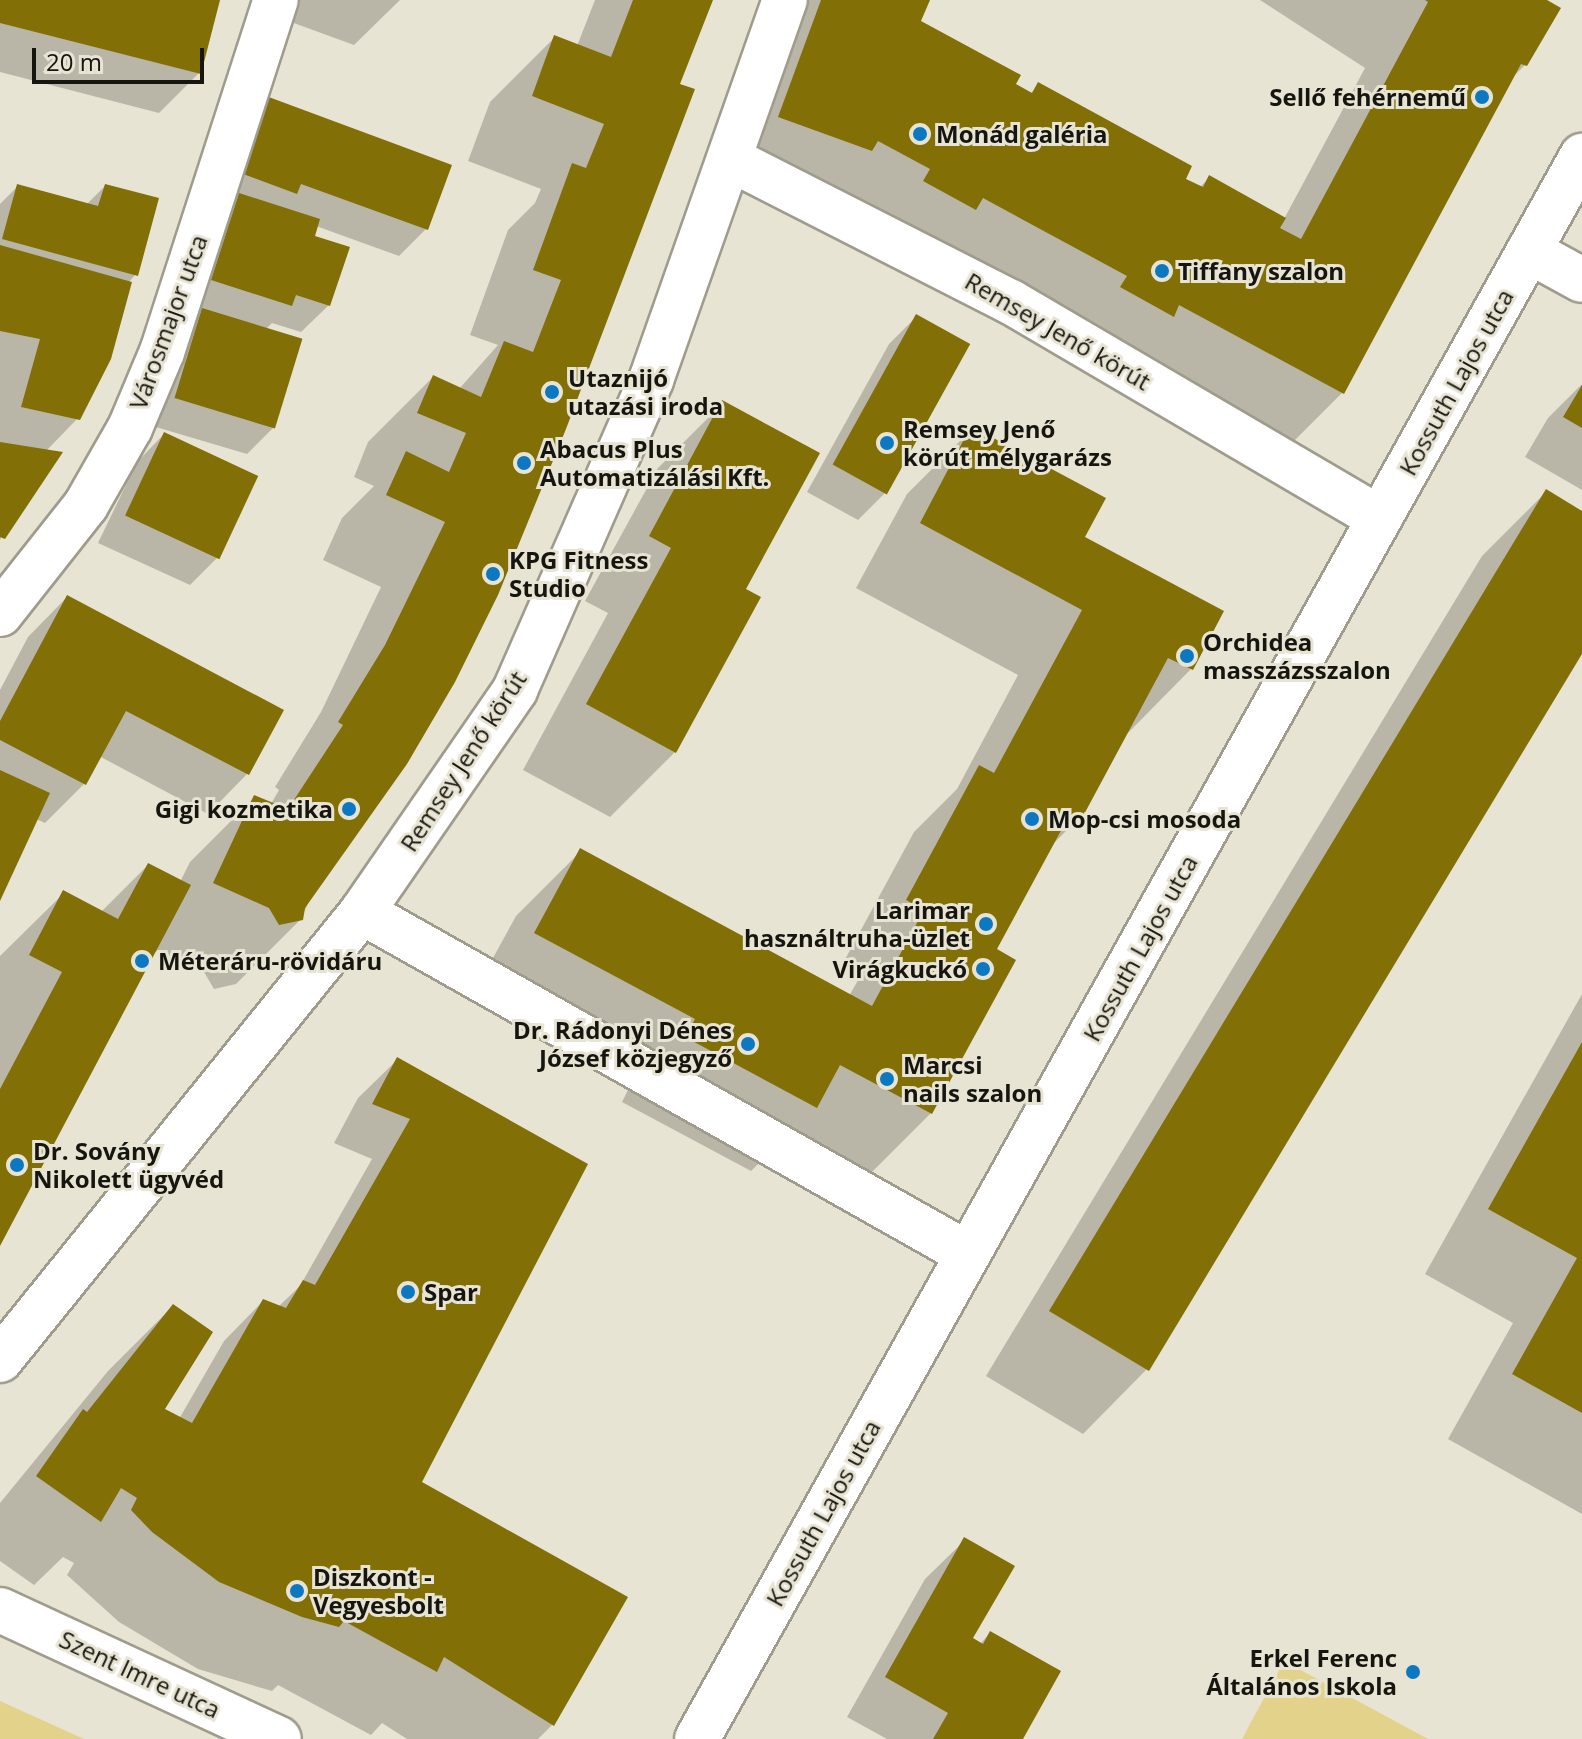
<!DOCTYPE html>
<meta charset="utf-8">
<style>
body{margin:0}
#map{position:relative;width:1582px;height:1739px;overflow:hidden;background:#e8e4d3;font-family:"Open Sans",sans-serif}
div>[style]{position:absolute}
.green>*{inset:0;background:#e2d28a}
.shadow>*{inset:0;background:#0003}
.building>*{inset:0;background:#826f06;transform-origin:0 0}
.roads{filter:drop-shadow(2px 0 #9f9c8c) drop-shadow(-2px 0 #9f9c8c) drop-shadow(0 2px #9f9c8c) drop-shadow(0 -2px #9f9c8c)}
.minor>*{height:44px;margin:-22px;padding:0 22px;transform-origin:22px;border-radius:22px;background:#fff}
.dots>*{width:22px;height:22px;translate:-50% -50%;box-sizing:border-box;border:4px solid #e8e4d3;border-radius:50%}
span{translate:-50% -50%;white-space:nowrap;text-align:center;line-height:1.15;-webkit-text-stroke:6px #e8e4d3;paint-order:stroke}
.poi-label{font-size:24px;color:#16150f;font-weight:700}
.right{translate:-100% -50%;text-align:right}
.left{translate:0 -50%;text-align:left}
.street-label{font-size:24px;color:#16150f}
.scale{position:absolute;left:32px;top:48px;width:172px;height:36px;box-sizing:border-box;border:4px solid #16150f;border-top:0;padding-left:10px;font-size:24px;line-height:28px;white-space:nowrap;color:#16150f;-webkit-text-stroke:6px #e8e4d3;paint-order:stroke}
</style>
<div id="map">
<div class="green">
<i style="clip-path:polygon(1284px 1661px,1428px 1739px,1242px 1739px)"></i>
<i style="clip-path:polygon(0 1701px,84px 1739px,0 1739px)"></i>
</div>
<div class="shadow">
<i style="clip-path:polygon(0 0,218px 0,199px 73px,159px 113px,0 72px)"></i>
<i style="clip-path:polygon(253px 0,400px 0,354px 45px,250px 7px)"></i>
<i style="clip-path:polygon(595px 0,711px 0,301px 919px,236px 984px,214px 989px,204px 972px,154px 950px,0 1237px,0 956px,64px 893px,101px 912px,148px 865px,180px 882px,190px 862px,255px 797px,271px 804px,279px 790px,275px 787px,321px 712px,381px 587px,323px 560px,342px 518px,374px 486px,354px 477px,368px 442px,433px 377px,459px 389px,498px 345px,470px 335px,508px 230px,535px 203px,541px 189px,468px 161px,490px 102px,555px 37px,577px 46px)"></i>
<i style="clip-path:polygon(781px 0,928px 0,918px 22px,1014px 85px,1030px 94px,1039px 85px,1183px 180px,1199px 188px,1209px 178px,1284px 219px,1365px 68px,1260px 0,1543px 0,1525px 65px,1509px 81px,1343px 392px,1278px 457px,1063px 341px,806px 215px,714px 182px)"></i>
<i style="clip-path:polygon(239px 126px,426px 229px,399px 256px,316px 226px,312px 237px,329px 305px,301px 332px,272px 323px,266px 329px,274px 427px,247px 454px,149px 425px,176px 337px,201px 312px,185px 307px)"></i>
<i style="clip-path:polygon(18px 186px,87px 204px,105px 186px,136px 274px,128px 283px,78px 418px,46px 451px,0 540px,0 204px)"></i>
<i style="clip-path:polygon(916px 317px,967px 345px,885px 493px,858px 520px,807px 492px,889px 344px)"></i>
<i style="clip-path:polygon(1582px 384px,1582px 490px,1525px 457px,1548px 418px)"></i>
<i style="clip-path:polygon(723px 403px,743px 590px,675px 752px,610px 817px,523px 770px,608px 613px,585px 601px,658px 468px)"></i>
<i style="clip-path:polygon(972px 429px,1082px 538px,1191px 669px,1127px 734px,1079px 818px,1049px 848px,994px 950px,931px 1113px,866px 1178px,786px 1136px,751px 1171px,622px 1102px,631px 1084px,471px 998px,516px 916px,581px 851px,849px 996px,861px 975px,842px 965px,914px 832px,957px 789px,1018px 675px,856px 588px,907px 494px)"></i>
<i style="clip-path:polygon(164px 434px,256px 477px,217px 558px,190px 585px,98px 543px,137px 462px)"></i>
<i style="clip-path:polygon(1546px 492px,1582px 513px,1582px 650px,1147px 1369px,1083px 1434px,986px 1376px,1482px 556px)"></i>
<i style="clip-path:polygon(67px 597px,282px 710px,247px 774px,208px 814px,99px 756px,84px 784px,45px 823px,36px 819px,0 896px,0 690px,28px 637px)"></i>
<i style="clip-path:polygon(1582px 994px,1582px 1514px,1448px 1439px,1513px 1323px,1425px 1274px)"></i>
<i style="clip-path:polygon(398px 1059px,585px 1164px,410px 1495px,553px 1724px,538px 1739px,407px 1739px,382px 1723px,371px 1735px,278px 1685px,272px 1691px,198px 1669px,119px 1622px,67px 1575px,74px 1563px,63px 1557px,34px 1585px,0 1561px,0 1503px,108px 1371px,173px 1306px,162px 1410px,179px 1419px,224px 1341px,263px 1301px,278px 1307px,300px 1286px,372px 1159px,334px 1143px,358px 1098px)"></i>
<i style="clip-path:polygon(965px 1540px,971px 1638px,980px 1644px,990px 1633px,1020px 1739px,887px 1739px,847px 1717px,925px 1579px)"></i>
</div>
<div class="building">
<i style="clip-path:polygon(0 0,220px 0,201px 74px,0 23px)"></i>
<i style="clip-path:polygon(633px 0,713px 0,680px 84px,695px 89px,566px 429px,498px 595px,455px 682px,407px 764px,305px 908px,303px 920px,279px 925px,269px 908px,213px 883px,254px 795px,288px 809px,343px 725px,338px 722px,385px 645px,445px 522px,386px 495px,406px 451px,449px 472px,466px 433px,417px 413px,433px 375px,481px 397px,504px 341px,533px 352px,561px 280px,533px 270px,572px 163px,586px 168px,604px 124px,532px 96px,554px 35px,611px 57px)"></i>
<i style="clip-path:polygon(821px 0,930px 0,921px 21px,1021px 75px,1016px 84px,1032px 93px,1038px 82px,1192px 166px,1186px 179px,1203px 187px,1209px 175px,1286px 218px,1280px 228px,1301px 239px,1428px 2px,1425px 0,1547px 0,1561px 8px,1527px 66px,1521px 64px,1344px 394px,1179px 305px,1174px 317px,1120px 287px,1127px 276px,983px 198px,976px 210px,923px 181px,930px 169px,878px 141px,872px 151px,778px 117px)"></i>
<i style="clip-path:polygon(266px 96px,452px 165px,428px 230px,301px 184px,297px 194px,238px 172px)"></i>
<i style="clip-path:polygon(17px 184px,98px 206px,105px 184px,159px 198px,138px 276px,2px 239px)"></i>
<i style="clip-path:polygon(239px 193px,320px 219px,315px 236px,350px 247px,330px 306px,296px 295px,292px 306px,211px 280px)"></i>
<i style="clip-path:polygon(0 245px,132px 282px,111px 359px,80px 420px,21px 407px,40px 339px,0 331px)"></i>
<i style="left:202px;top:308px;width:105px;height:94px;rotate:17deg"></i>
<i style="left:916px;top:314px;width:62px;height:172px;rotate:29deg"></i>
<i style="clip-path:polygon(1582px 385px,1582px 428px,1563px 417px)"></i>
<i style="clip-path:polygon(722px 400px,820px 453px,746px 589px,761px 597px,676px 753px,586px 704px,671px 548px,649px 536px)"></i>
<i style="clip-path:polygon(971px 426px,1106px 498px,1085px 537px,1224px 611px,1193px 670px,1168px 658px,1081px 820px,1070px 814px,997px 949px,1016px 960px,932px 1114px,840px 1065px,817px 1108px,685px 1037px,695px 1019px,534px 933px,580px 848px,872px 1006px,924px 910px,906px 900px,979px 765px,994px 773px,1082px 610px,920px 523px)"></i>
<i style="left:164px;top:432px;width:104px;height:92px;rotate:25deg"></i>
<i style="clip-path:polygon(0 442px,63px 452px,5px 539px,0 537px)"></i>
<i style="clip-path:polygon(1546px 489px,1582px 511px,1582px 654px,1149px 1371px,1049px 1311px)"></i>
<i style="clip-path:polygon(67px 595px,284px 710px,249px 775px,126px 711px,86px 785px,0 740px,0 721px)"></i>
<i style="clip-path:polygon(0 770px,50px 793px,0 901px)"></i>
<i style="clip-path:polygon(148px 863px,191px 885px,0 1246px,0 1089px,62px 972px,29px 955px,63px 890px,118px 919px)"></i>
<i style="clip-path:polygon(1582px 1042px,1582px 1413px,1512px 1374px,1577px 1258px,1488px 1209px)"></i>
<i style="clip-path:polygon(397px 1057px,588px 1164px,422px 1482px,628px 1597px,554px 1726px,444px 1657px,437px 1672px,344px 1621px,339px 1627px,302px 1617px,219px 1582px,152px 1532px,131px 1510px,137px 1498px,121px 1488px,101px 1522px,36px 1476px,83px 1409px,87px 1412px,173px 1304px,213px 1332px,165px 1409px,192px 1423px,263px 1299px,286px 1308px,303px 1280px,315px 1285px,410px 1119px,372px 1104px)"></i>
<i style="clip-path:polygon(964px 1537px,1015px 1566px,973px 1638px,983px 1644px,990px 1631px,1061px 1671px,1023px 1739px,933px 1739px,948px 1713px,885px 1677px)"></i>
</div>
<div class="roads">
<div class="minor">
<i style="left:730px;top:159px;width:315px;rotate:27deg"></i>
<i style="left:1011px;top:302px;width:427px;rotate:30.4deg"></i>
<i style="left:1529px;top:251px;width:60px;rotate:28.7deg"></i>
<i style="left:0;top:614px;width:139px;rotate:-51.7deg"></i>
<i style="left:86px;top:505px;width:89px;rotate:-60.3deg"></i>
<i style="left:130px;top:428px;width:82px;rotate:-67.2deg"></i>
<i style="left:162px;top:352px;width:370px;rotate:-72.1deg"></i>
<i style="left:362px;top:912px;width:696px;rotate:29.44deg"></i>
<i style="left:0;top:1360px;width:576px;rotate:-51.06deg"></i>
<i style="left:362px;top:912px;width:270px;rotate:-55.4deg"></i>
<i style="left:515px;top:690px;width:339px;rotate:-66.3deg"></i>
<i style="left:651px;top:380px;width:403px;rotate:-70.6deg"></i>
<i style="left:0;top:1610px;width:307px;rotate:24.8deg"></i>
<i style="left:697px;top:1739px;width:1814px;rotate:-60.79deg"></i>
</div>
</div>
<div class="dots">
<i style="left:1482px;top:97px;background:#0c78c2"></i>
<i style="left:920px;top:134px;background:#0c78c2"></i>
<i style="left:1162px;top:271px;background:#0c78c2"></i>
<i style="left:552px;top:392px;background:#0c78c2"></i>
<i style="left:887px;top:443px;background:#0c78c2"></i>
<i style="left:524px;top:463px;background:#0c78c2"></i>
<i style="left:493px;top:574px;background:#0c78c2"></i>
<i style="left:1187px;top:656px;background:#0c78c2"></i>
<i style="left:349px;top:809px;background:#0c78c2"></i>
<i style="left:1032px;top:819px;background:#0c78c2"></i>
<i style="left:986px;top:924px;background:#0c78c2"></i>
<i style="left:142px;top:961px;background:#0c78c2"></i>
<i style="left:983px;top:969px;background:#0c78c2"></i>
<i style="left:748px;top:1044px;background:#0c78c2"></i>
<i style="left:887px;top:1079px;background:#0c78c2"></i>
<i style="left:17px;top:1165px;background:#0c78c2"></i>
<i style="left:408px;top:1292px;background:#0c78c2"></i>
<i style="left:297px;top:1591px;background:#0c78c2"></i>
<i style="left:1413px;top:1672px;background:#0c78c2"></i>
</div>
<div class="poi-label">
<span class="right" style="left:1466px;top:97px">Sellő fehérnemű</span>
<span class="left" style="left:936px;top:134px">Monád galéria</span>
<span class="left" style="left:1178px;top:271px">Tiffany szalon</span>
<span class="left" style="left:568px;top:392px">Utaznijó<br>utazási iroda</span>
<span class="left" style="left:903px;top:443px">Remsey Jenő<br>körút mélygarázs</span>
<span class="left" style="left:540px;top:463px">Abacus Plus<br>Automatizálási Kft.</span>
<span class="left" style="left:509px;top:574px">KPG Fitness<br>Studio</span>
<span class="left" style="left:1203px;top:656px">Orchidea<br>masszázsszalon</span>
<span class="right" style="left:333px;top:809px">Gigi kozmetika</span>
<span class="left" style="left:1048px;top:819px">Mop-csi mosoda</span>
<span class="right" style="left:970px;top:924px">Larimar<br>használtruha-üzlet</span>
<span class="left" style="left:158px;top:961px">Méteráru-rövidáru</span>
<span class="right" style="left:967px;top:969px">Virágkuckó</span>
<span class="right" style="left:732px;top:1044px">Dr. Rádonyi Dénes<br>József közjegyző</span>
<span class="left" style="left:903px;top:1079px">Marcsi<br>nails szalon</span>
<span class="left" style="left:33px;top:1165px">Dr. Sovány<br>Nikolett ügyvéd</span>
<span class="left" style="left:424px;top:1292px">Spar</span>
<span class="left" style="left:313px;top:1591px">Diszkont -<br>Vegyesbolt</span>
<span class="right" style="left:1397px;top:1672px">Erkel Ferenc<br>Általános Iskola</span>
</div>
<div class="street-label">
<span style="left:168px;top:322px;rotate:-70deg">Városmajor utca</span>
<span style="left:1058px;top:331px;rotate:30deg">Remsey Jenő körút</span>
<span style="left:1456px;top:382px;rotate:-61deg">Kossuth Lajos utca</span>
<span style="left:463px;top:761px;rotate:-57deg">Remsey Jenő körút</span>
<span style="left:1140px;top:948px;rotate:-61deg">Kossuth Lajos utca</span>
<span style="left:823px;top:1513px;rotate:-61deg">Kossuth Lajos utca</span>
<span style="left:140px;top:1674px;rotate:25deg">Szent Imre utca</span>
</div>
<div class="scale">20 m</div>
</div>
